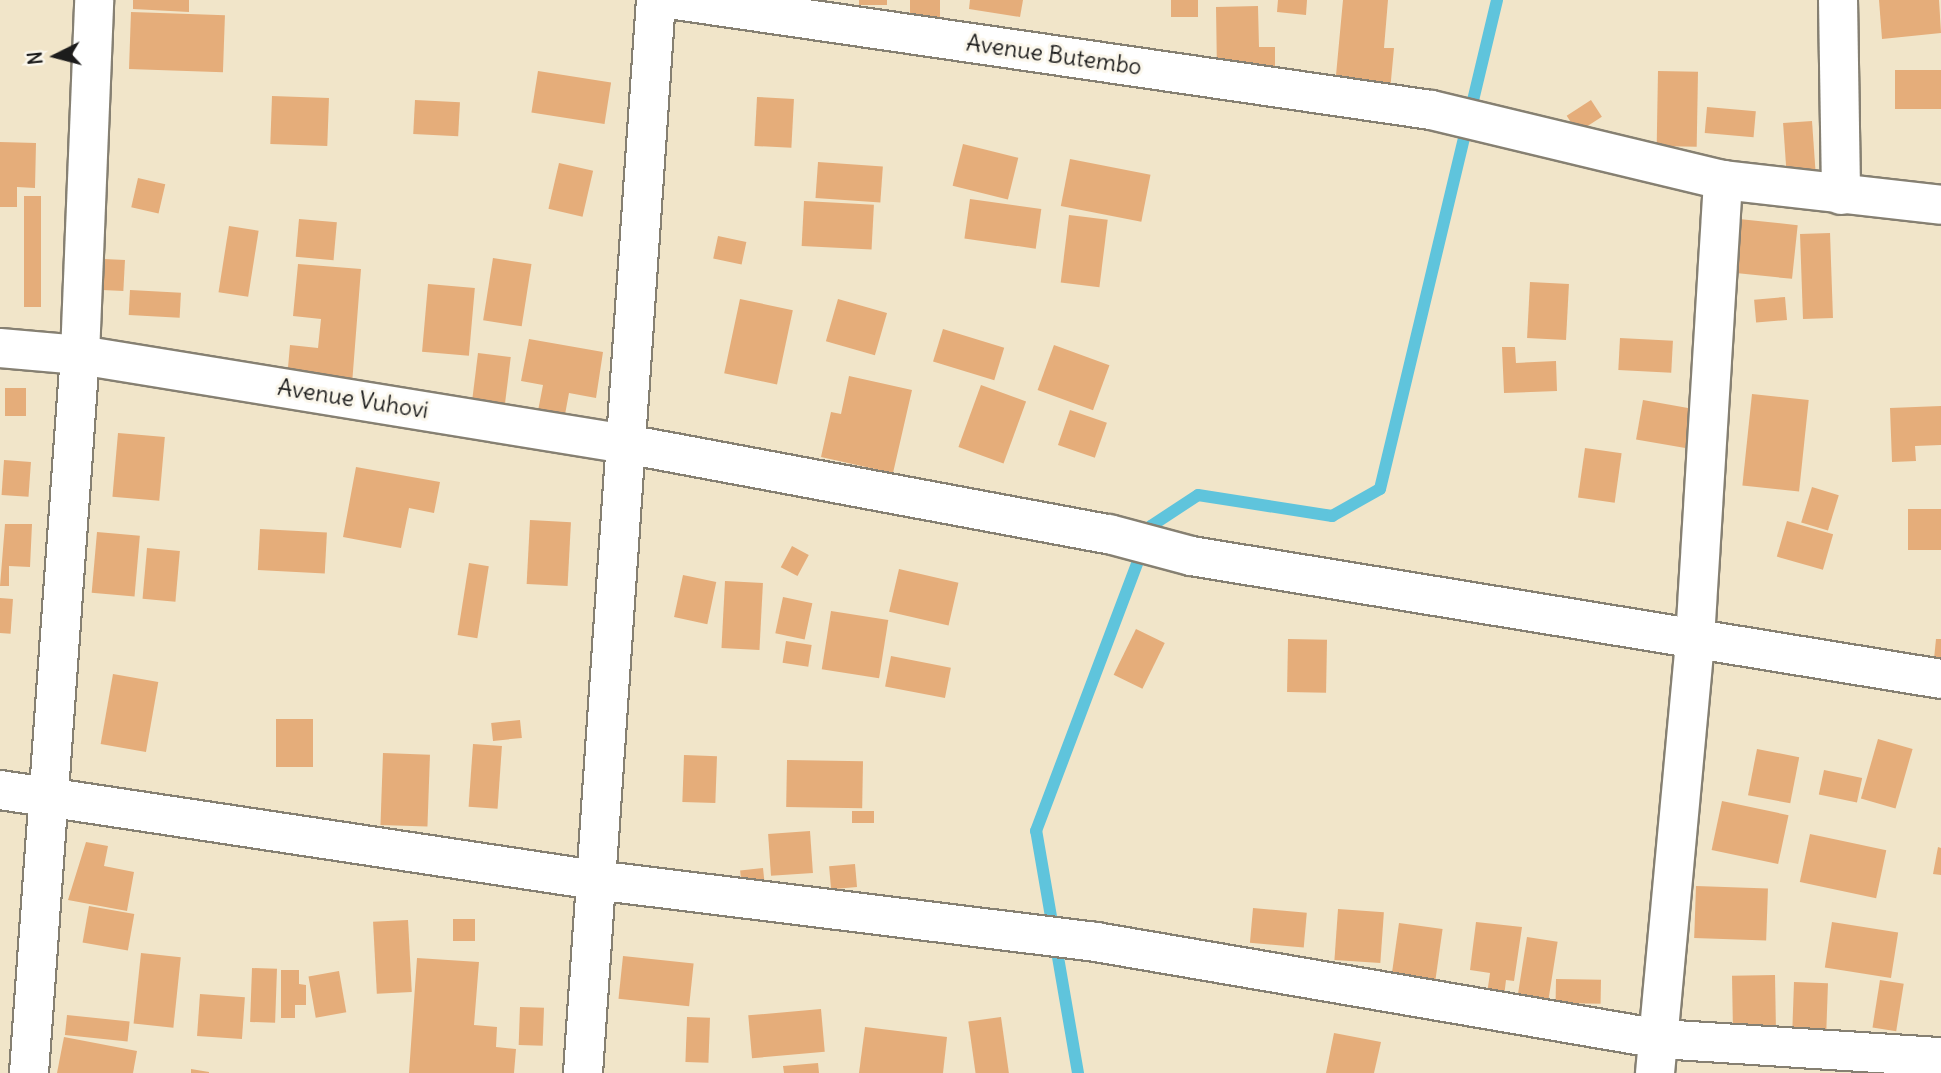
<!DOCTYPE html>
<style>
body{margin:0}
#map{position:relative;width:1941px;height:1073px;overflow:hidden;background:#f1e5c9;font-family:Delius,sans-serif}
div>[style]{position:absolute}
.stream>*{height:12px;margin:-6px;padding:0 6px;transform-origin:6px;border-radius:6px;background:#5fc4dc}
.building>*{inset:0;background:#e5ad7a;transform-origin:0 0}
.roads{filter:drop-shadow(2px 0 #868072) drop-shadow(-2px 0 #868072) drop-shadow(0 2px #868072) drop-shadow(0 -2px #868072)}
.minor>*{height:38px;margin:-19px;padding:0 19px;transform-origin:19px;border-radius:19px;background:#fff}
span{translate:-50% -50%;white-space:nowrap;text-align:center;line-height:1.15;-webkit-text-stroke:6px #fbf7ec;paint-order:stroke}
.street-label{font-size:23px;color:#1c1c1c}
.north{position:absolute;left:21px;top:21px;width:70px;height:70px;-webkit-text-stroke:5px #fbf7ec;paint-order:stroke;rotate:264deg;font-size:19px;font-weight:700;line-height:28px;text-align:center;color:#1c1c1c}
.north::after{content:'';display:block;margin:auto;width:24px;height:32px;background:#1c1c1c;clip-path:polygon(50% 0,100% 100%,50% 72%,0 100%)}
</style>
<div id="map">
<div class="stream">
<i style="left:1078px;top:1073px;width:246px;rotate:-99.8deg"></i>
<i style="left:1036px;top:831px;width:326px;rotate:-69.3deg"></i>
<i style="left:1151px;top:526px;width:56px;rotate:-33.4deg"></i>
<i style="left:1198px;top:495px;width:136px;rotate:8.9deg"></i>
<i style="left:1332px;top:516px;width:55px;rotate:-29.4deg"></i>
<i style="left:1380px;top:489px;width:503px;rotate:-76.54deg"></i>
</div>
<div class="building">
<i style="clip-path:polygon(133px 0,189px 0,189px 12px,133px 9px)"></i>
<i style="left:859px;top:0;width:28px;height:5px"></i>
<i style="left:910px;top:0;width:30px;height:24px"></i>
<i style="clip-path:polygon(970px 0,1023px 0,1020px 17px,969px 9px)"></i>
<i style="left:1171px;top:0;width:27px;height:17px"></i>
<i style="clip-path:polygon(1278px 0,1307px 0,1306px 15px,1277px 12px)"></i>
<i style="clip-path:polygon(1343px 0,1388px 0,1384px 48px,1394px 48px,1390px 91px,1335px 86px)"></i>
<i style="clip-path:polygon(1879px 0,1939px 0,1941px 33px,1882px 39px)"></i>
<i style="clip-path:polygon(1258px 6px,1259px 47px,1275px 47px,1275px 72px,1217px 73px,1216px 7px)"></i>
<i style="left:131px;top:12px;width:94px;height:57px;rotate:2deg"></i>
<i style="left:1895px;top:70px;width:46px;height:39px"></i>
<i style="left:538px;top:71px;width:74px;height:42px;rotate:9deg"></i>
<i style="left:1658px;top:71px;width:40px;height:75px;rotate:1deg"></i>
<i style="left:272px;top:96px;width:57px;height:48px;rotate:2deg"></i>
<i style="left:757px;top:97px;width:37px;height:49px;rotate:3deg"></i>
<i style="left:415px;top:100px;width:45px;height:34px;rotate:3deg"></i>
<i style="left:1591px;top:100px;width:20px;height:29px;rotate:57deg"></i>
<i style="left:1707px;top:107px;width:49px;height:26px;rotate:5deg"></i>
<i style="left:1812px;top:121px;width:56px;height:29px;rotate:86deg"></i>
<i style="clip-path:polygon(0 142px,36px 143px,35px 188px,17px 187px,17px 207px,0 207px)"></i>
<i style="left:963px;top:144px;width:57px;height:43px;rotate:14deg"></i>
<i style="left:1070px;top:159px;width:82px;height:48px;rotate:11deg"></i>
<i style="left:818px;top:162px;width:65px;height:36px;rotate:4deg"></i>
<i style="left:559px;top:163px;width:35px;height:47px;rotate:13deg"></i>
<i style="left:138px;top:178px;width:28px;height:30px;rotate:13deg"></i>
<i style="left:24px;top:196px;width:17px;height:111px"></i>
<i style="left:970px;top:199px;width:72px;height:40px;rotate:8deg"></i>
<i style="left:804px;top:201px;width:70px;height:45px;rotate:3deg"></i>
<i style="left:1069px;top:215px;width:39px;height:68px;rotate:7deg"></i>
<i style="left:299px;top:219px;width:38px;height:38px;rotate:5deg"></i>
<i style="left:1739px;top:219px;width:59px;height:54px;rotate:6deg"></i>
<i style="left:229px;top:226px;width:30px;height:67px;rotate:9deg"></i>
<i style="left:1830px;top:233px;width:85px;height:30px;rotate:88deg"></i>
<i style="left:718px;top:236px;width:29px;height:23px;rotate:12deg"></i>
<i style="left:493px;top:258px;width:39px;height:63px;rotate:9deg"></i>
<i style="left:104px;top:259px;width:21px;height:31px;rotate:3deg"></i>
<i style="clip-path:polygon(298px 264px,361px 269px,352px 384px,287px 379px,290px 345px,318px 348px,321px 319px,293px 316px)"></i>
<i style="left:1530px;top:282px;width:39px;height:56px;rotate:3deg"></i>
<i style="left:428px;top:284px;width:47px;height:68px;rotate:5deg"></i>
<i style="left:130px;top:290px;width:51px;height:25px;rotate:3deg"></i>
<i style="left:1785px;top:297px;width:23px;height:31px;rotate:85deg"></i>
<i style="left:740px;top:299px;width:54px;height:76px;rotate:12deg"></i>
<i style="left:838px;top:299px;width:51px;height:44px;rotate:16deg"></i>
<i style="left:943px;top:329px;width:64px;height:34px;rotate:17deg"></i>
<i style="left:1620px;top:338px;width:53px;height:32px;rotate:3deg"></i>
<i style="clip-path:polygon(529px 339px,603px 352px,596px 398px,569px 393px,564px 420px,537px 416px,543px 385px,521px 381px)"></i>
<i style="left:1054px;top:345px;width:59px;height:48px;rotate:20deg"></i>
<i style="clip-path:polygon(1502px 347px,1515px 347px,1516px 363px,1556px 361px,1557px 391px,1504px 393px)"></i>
<i style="left:478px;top:353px;width:33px;height:55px;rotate:7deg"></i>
<i style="clip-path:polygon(849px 376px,912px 390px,893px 473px,821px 457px,831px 412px,841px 414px)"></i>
<i style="left:981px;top:385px;width:48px;height:66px;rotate:20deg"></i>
<i style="left:5px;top:388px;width:21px;height:28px"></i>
<i style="left:1752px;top:394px;width:57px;height:92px;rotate:6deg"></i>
<i style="left:1643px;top:400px;width:50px;height:40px;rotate:10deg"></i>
<i style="clip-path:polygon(1941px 406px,1941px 445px,1915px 446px,1916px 461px,1892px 462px,1890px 408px)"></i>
<i style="left:1070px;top:410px;width:39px;height:37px;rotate:19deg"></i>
<i style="left:118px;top:433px;width:47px;height:64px;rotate:5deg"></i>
<i style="left:1585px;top:448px;width:37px;height:50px;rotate:8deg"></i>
<i style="left:4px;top:460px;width:27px;height:35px;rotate:4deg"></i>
<i style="clip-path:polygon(356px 467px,440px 482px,434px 513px,409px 508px,401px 548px,343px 537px)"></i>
<i style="left:1812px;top:487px;width:28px;height:37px;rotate:17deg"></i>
<i style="left:1941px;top:509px;width:41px;height:33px;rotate:90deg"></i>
<i style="left:530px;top:520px;width:41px;height:64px;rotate:3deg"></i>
<i style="left:1787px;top:521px;width:48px;height:37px;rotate:16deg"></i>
<i style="clip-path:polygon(5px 524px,32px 524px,30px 567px,9px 566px,9px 586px,0 586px)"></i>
<i style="left:260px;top:529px;width:67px;height:41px;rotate:3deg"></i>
<i style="left:97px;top:532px;width:43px;height:61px;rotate:5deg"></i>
<i style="left:792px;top:546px;width:19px;height:24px;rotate:28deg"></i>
<i style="left:147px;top:548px;width:33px;height:51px;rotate:5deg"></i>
<i style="left:469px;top:563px;width:20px;height:73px;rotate:9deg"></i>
<i style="left:899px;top:569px;width:61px;height:44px;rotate:13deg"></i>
<i style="left:683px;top:575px;width:34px;height:43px;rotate:12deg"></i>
<i style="left:725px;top:581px;width:38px;height:67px;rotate:3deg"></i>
<i style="left:783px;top:597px;width:30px;height:37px;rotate:12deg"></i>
<i style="left:0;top:598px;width:13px;height:35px;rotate:4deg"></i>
<i style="left:831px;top:611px;width:58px;height:59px;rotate:9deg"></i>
<i style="left:1136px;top:629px;width:32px;height:51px;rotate:26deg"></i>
<i style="left:1288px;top:639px;width:39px;height:53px;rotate:1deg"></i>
<i style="clip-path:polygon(1936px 639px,1941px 639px,1941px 660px,1934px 659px)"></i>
<i style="left:786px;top:641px;width:26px;height:22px;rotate:9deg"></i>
<i style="left:891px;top:656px;width:61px;height:31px;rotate:11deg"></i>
<i style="left:113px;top:674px;width:46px;height:71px;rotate:10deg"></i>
<i style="left:276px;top:719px;width:37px;height:48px"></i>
<i style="left:520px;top:720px;width:18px;height:29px;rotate:84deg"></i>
<i style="left:1878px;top:739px;width:36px;height:62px;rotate:16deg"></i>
<i style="left:473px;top:744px;width:29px;height:63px;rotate:4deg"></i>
<i style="left:1757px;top:749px;width:43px;height:47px;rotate:11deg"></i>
<i style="left:383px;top:753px;width:47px;height:72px;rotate:2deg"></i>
<i style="left:684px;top:755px;width:33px;height:47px;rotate:2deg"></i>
<i style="left:787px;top:760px;width:76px;height:47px;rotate:1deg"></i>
<i style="left:1824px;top:770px;width:39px;height:25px;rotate:12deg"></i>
<i style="left:1722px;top:801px;width:68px;height:50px;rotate:12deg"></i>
<i style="left:852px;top:811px;width:22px;height:12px"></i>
<i style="left:810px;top:831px;width:42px;height:42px;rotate:86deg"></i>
<i style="left:1810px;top:834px;width:78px;height:49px;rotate:12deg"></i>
<i style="clip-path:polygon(86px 842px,108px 846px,104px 866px,134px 872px,127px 911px,68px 900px)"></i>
<i style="clip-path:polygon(1938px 847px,1941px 848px,1941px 875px,1933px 874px)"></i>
<i style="left:855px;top:864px;width:23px;height:26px;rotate:85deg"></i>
<i style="left:763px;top:868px;width:27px;height:23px;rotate:84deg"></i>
<i style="left:1696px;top:886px;width:72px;height:52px;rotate:2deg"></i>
<i style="left:89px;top:906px;width:46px;height:37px;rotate:10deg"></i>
<i style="left:1253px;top:908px;width:54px;height:35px;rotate:5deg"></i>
<i style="left:1338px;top:909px;width:46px;height:51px;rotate:4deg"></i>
<i style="left:453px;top:919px;width:22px;height:22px"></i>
<i style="left:408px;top:920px;width:72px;height:35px;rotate:87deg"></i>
<i style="clip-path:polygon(1476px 922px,1522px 927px,1514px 981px,1506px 980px,1504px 997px,1487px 994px,1490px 973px,1470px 970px)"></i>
<i style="left:1832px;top:922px;width:67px;height:46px;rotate:9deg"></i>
<i style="left:1399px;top:923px;width:44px;height:66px;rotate:8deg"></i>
<i style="left:1527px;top:937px;width:31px;height:61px;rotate:9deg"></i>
<i style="left:141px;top:953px;width:40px;height:71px;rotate:6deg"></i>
<i style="left:623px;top:956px;width:71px;height:43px;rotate:6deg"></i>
<i style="clip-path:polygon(417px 958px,479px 962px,474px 1025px,497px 1027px,496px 1047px,516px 1049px,514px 1073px,409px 1073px)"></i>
<i style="left:252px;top:968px;width:25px;height:54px;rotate:2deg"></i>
<i style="clip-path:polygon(281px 970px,299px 970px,299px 984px,306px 985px,306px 1005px,295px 1005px,295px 1018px,281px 1018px)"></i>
<i style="left:339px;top:971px;width:42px;height:31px;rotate:80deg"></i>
<i style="left:1775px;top:975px;width:59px;height:43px;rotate:89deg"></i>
<i style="left:1556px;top:979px;width:45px;height:24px;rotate:1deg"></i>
<i style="left:1880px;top:980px;width:24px;height:48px;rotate:9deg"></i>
<i style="left:1794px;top:982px;width:34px;height:54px;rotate:2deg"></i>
<i style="left:200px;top:994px;width:45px;height:42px;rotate:4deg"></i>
<i style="left:520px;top:1007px;width:24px;height:38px;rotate:2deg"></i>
<i style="left:821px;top:1009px;width:43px;height:73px;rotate:85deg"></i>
<i style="left:67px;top:1015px;width:63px;height:20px;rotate:6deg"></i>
<i style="left:687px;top:1017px;width:23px;height:45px;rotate:2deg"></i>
<i style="left:1001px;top:1017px;width:57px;height:33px;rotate:82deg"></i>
<i style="clip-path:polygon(865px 1027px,947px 1037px,943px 1073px,859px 1073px)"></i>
<i style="clip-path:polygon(1334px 1033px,1381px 1042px,1374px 1073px,1326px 1073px)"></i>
<i style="clip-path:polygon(64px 1037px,137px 1051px,133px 1073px,57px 1073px)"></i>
<i style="clip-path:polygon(818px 1063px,819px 1073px,784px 1073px,783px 1066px)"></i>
<i style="clip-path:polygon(191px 1069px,209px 1072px,209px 1073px,191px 1073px)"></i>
</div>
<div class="roads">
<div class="minor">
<i style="left:676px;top:0;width:763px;rotate:8.29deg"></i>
<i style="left:1431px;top:110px;width:300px;rotate:13.5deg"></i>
<i style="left:1723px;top:180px;width:219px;rotate:6.5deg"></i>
<i style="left:1838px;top:0;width:195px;rotate:89.1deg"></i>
<i style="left:0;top:348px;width:80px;rotate:5deg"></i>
<i style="left:80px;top:355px;width:553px;rotate:9.26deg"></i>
<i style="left:626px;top:444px;width:491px;rotate:10.6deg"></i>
<i style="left:1109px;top:534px;width:85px;rotate:15deg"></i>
<i style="left:1191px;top:556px;width:760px;rotate:9.31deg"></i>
<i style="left:0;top:790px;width:602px;rotate:8.6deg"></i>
<i style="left:595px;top:880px;width:505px;rotate:7.05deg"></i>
<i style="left:1096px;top:942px;width:572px;rotate:9.76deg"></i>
<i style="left:1660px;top:1039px;width:282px;rotate:3.7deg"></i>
<i style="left:29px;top:1073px;width:720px;rotate:-85.94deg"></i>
<i style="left:80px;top:355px;width:355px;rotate:-87.7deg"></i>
<i style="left:583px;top:1073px;width:1075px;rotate:-86.11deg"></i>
<i style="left:1655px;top:1073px;width:436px;rotate:-84.7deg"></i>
<i style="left:1695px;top:639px;width:460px;rotate:-86.5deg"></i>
</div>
</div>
<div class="street-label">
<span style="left:1054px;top:55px;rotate:8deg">Avenue Butembo</span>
<span style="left:353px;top:399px;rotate:9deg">Avenue Vuhovi</span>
</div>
<div class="north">N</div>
</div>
